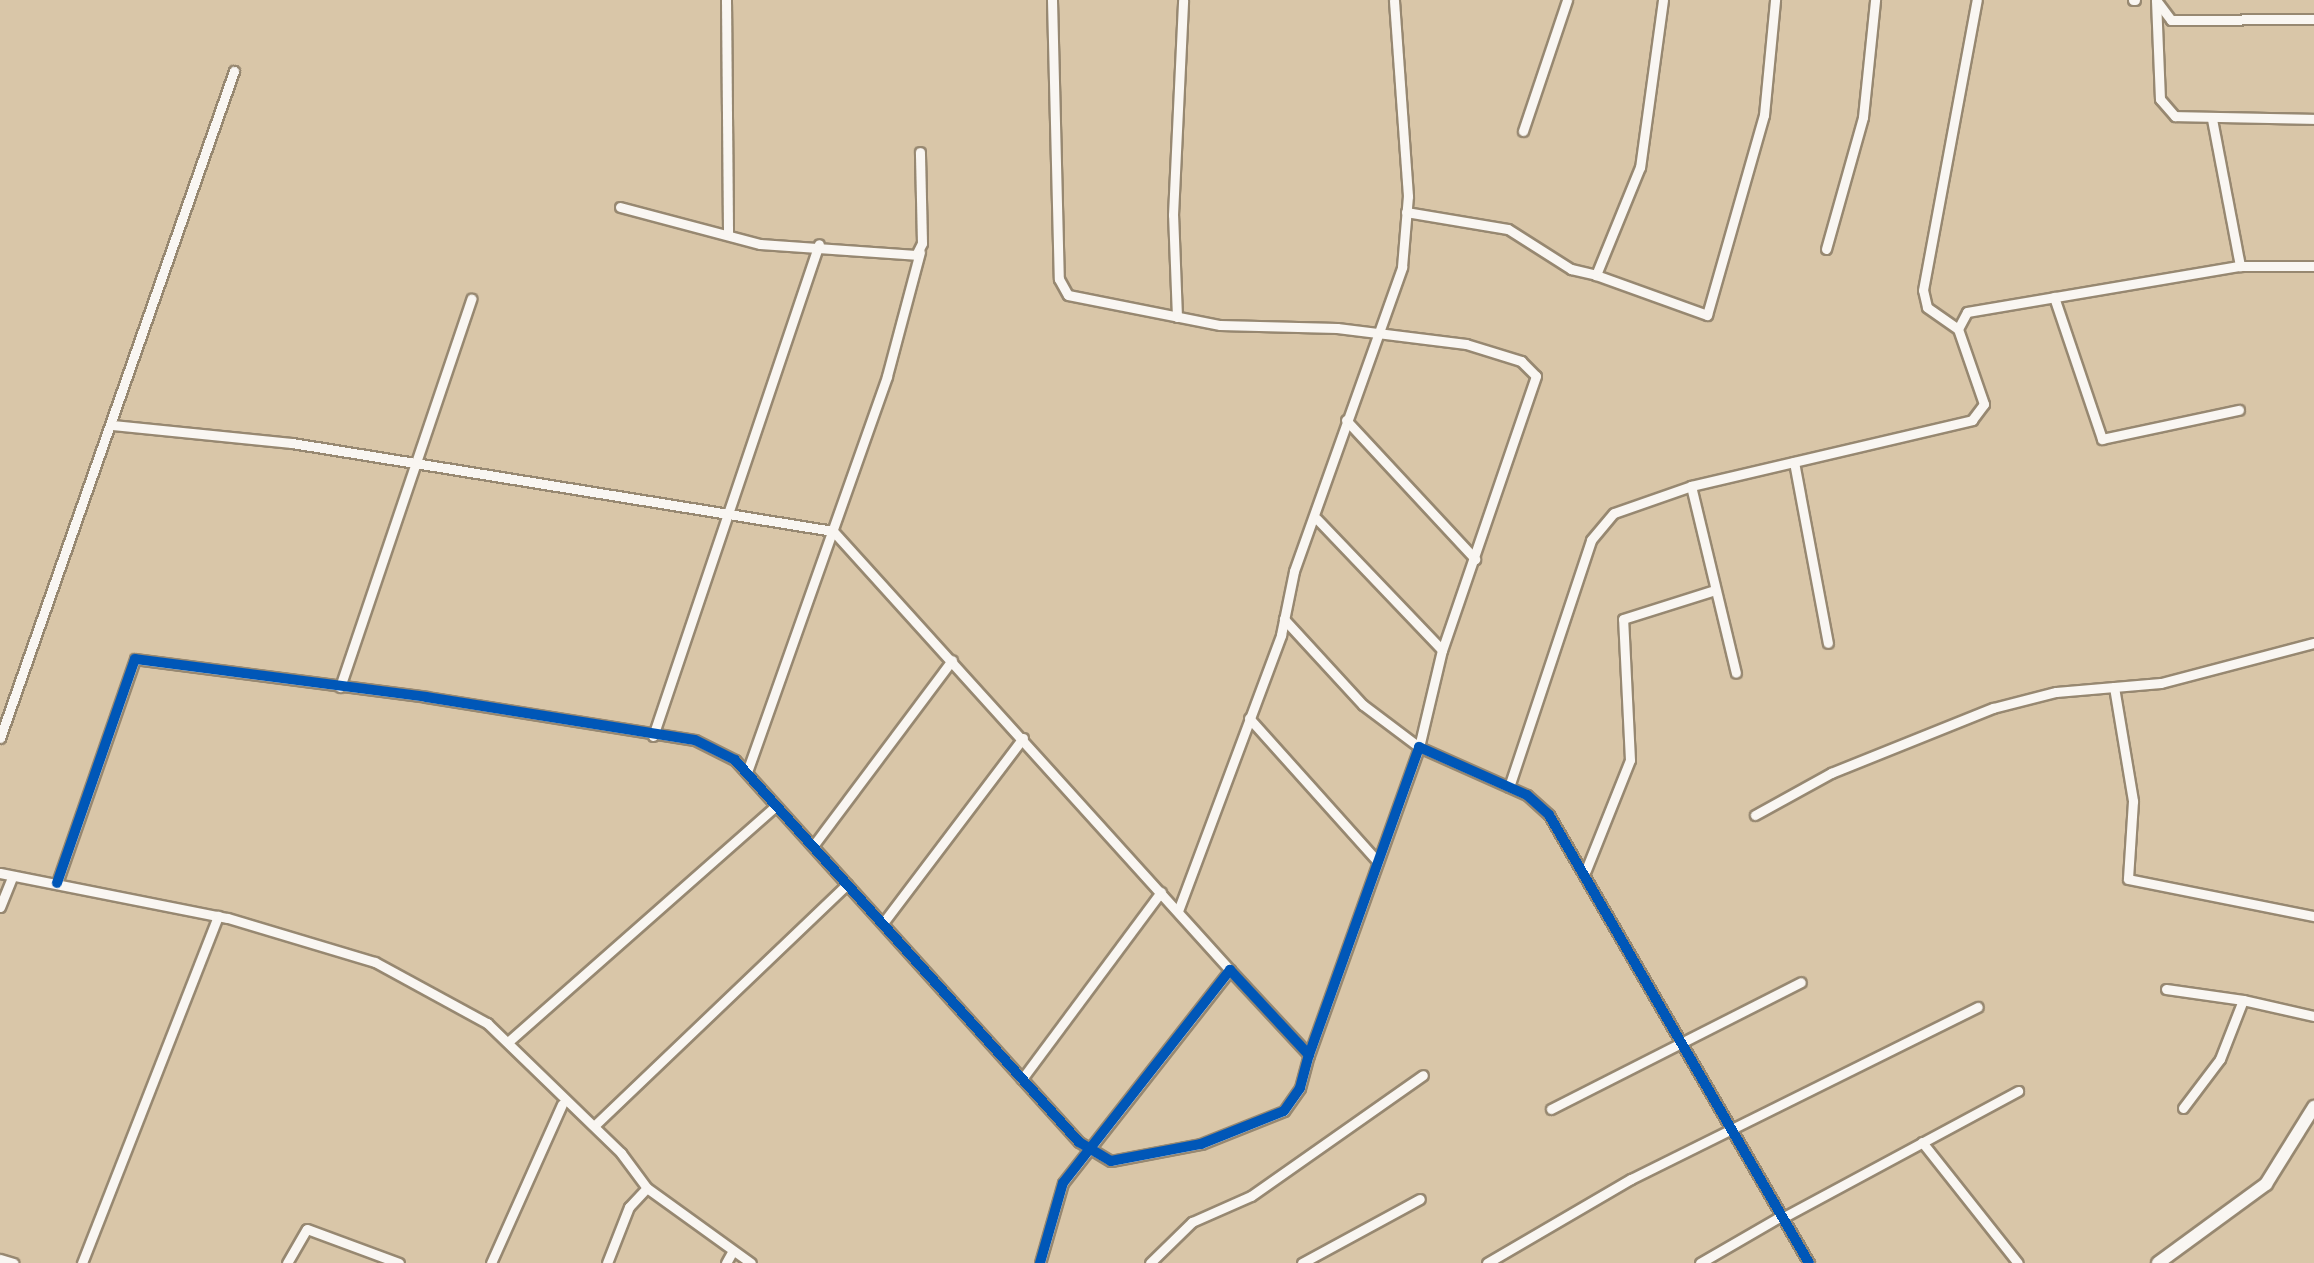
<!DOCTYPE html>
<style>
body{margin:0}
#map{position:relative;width:2314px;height:1263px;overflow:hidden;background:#d9c6a8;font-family:Quicksand,sans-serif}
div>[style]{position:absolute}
.roads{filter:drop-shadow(2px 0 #978871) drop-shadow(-2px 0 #978871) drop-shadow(0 2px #978871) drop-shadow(0 -2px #978871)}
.street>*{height:9px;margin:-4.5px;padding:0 4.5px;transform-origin:4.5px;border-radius:4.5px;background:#f9f6f2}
.secondary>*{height:12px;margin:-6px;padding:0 6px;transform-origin:6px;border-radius:6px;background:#f9f6f2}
.cycleway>*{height:10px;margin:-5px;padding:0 5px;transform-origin:5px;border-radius:5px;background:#0057b8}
span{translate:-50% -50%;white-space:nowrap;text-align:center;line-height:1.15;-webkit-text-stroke:6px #eeca93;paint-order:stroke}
</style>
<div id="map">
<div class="roads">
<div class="street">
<i style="left:726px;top:0;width:235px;rotate:89.5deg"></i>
<i style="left:1052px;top:0;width:279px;rotate:88.6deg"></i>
<i style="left:1059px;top:279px;width:18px;rotate:61deg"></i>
<i style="left:1068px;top:295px;width:155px;rotate:11.2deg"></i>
<i style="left:1220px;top:325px;width:117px;rotate:1.5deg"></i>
<i style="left:1337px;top:328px;width:130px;rotate:7.1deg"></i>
<i style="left:1466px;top:344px;width:58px;rotate:17.2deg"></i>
<i style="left:1521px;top:361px;width:21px;rotate:45deg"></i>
<i style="left:1536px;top:376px;width:290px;rotate:108.9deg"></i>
<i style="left:1442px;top:650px;width:100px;rotate:103.3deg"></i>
<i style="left:1419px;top:747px;width:70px;rotate:-143.1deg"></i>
<i style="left:1363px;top:705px;width:117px;rotate:-132.6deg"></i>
<i style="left:1663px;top:0;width:169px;rotate:97.8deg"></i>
<i style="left:1640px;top:167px;width:117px;rotate:112.2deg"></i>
<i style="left:1596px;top:275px;width:118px;rotate:19.8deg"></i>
<i style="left:1707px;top:315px;width:208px;rotate:-74.1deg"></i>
<i style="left:1764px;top:115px;width:116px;rotate:-84.5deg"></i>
<i style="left:2133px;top:0;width:2px"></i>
<i style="left:2156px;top:0;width:99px;rotate:87.7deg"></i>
<i style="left:2160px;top:99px;width:23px;rotate:49deg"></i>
<i style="left:2175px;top:116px;width:139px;rotate:1.2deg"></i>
<i style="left:2156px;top:0;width:25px;rotate:53deg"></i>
<i style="left:2171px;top:20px;width:143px;rotate:-0.4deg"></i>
<i style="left:2212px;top:119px;width:150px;rotate:79.2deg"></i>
<i style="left:1523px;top:131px;width:138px;rotate:-71.4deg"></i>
<i style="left:620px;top:207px;width:145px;rotate:14.8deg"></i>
<i style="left:760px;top:244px;width:156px;rotate:4deg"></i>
<i style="left:916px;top:255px;width:13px;rotate:-63deg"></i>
<i style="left:922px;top:243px;width:91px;rotate:-91.3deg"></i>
<i style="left:1406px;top:212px;width:103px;rotate:9.5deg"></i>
<i style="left:1508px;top:229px;width:75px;rotate:32.4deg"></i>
<i style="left:1571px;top:269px;width:26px;rotate:13deg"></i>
<i style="left:1826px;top:249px;width:137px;rotate:-74.3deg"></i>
<i style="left:1863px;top:117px;width:118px;rotate:-84.1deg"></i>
<i style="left:2054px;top:297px;width:150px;rotate:71.3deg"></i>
<i style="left:2102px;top:439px;width:140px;rotate:-12deg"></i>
<i style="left:1177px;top:317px;width:102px;rotate:-92.2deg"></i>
<i style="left:1173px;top:215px;width:215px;rotate:-87.3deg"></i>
<i style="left:1958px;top:329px;width:38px;rotate:-145deg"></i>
<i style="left:1927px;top:307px;width:17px;rotate:-103deg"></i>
<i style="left:1923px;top:290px;width:295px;rotate:-79.5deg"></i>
<i style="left:1346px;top:420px;width:190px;rotate:47.1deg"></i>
<i style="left:112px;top:425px;width:181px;rotate:5.7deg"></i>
<i style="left:292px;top:443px;width:548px;rotate:9.24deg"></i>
<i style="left:833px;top:531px;width:592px;rotate:47.88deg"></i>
<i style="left:1794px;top:462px;width:184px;rotate:79.4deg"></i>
<i style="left:1691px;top:486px;width:192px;rotate:76.5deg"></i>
<i style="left:1317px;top:519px;width:181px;rotate:46.3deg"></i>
<i style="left:340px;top:687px;width:410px;rotate:-71.3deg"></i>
<i style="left:2114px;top:687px;width:116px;rotate:80.5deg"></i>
<i style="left:2133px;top:801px;width:78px;rotate:93.7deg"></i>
<i style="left:2128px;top:879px;width:190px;rotate:11.3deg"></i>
<i style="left:1249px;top:718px;width:193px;rotate:48.1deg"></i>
<i style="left:653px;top:736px;width:519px;rotate:-71.36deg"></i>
<i style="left:0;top:738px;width:707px;rotate:-70.67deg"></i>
<i style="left:747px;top:772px;width:420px;rotate:-70.5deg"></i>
<i style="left:887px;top:376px;width:128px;rotate:-75.1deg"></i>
<i style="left:1509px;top:787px;width:260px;rotate:-71.6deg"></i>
<i style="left:1591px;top:540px;width:35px;rotate:-50deg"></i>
<i style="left:1614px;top:513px;width:82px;rotate:-19.3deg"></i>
<i style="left:1691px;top:486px;width:289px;rotate:-13.2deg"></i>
<i style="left:1972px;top:420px;width:20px;rotate:-53deg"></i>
<i style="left:1984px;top:404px;width:79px;rotate:-109.1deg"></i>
<i style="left:1958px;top:329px;width:19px;rotate:-62deg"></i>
<i style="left:1967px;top:312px;width:277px;rotate:-9.6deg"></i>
<i style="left:2240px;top:266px;width:74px"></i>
<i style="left:1755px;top:815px;width:87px;rotate:-28.9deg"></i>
<i style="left:1831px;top:773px;width:175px;rotate:-21.9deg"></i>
<i style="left:1993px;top:708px;width:65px;rotate:-14.3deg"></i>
<i style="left:2056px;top:692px;width:105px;rotate:-4.9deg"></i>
<i style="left:2161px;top:683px;width:158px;rotate:-14.7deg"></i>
<i style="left:813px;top:846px;width:232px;rotate:-53.2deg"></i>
<i style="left:1586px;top:870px;width:118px;rotate:-68.2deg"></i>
<i style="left:1630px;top:760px;width:141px;rotate:-92.8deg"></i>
<i style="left:1623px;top:619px;width:96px;rotate:-17.5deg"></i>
<i style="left:0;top:873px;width:232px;rotate:11.2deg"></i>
<i style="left:228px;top:918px;width:153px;rotate:16.7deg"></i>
<i style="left:375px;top:962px;width:128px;rotate:28.6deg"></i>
<i style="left:487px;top:1023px;width:187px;rotate:44.1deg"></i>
<i style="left:621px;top:1153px;width:44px;rotate:53.4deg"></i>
<i style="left:647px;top:1188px;width:128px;rotate:35.8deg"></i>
<i style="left:57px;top:883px;width:237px;rotate:-70.8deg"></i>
<i style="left:135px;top:659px;width:293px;rotate:7.4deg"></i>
<i style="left:426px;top:697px;width:272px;rotate:9.1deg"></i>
<i style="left:695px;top:740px;width:45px;rotate:26.6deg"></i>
<i style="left:735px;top:760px;width:514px;rotate:48deg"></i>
<i style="left:1079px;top:1142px;width:37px;rotate:31deg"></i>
<i style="left:1111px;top:1161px;width:92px;rotate:-10.7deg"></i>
<i style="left:1201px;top:1144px;width:89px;rotate:-21.7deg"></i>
<i style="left:1284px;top:1111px;width:28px;rotate:-55deg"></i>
<i style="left:1300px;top:1088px;width:34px;rotate:-75deg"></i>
<i style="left:0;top:907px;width:32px;rotate:-68deg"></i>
<i style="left:1178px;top:911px;width:295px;rotate:-69.5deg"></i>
<i style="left:1281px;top:635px;width:65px;rotate:-78.5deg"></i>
<i style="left:1294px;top:571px;width:323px;rotate:-70.4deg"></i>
<i style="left:1402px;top:267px;width:71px;rotate:-85.2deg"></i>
<i style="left:1408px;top:196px;width:196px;rotate:-94.1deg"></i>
<i style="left:883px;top:923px;width:232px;rotate:-52.9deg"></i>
<i style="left:2166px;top:989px;width:78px;rotate:8.1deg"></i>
<i style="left:508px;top:1042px;width:357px;rotate:-41.4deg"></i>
<i style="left:1022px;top:1079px;width:233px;rotate:-53.4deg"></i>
<i style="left:2183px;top:1108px;width:61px;rotate:-52.9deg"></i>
<i style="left:2220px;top:1059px;width:63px;rotate:-68.7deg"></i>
<i style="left:2243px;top:1000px;width:73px;rotate:12.7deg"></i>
<i style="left:1551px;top:1109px;width:280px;rotate:-26.9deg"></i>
<i style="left:594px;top:1126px;width:350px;rotate:-43.7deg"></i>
<i style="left:1922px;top:1142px;width:154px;rotate:51.6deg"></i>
<i style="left:1784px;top:1217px;width:266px;rotate:-28.3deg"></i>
<i style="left:0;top:1259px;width:14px;rotate:17deg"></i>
<i style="left:82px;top:1263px;width:373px;rotate:-68.6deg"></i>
<i style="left:287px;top:1263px;width:39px;rotate:-60deg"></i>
<i style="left:307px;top:1229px;width:98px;rotate:20.3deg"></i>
<i style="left:491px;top:1263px;width:174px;rotate:-65.9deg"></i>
<i style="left:607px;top:1263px;width:60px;rotate:-68.6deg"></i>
<i style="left:629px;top:1207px;width:26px;rotate:-47deg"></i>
<i style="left:726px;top:1263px;width:13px;rotate:-61deg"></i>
<i style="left:1040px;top:1263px;width:83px;rotate:-74deg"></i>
<i style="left:1063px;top:1183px;width:271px;rotate:-51.9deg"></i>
<i style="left:1230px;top:970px;width:116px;rotate:47.1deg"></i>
<i style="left:1309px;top:1055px;width:327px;rotate:-70.3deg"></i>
<i style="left:1419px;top:747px;width:118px;rotate:24deg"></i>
<i style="left:1527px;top:795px;width:30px;rotate:42deg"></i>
<i style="left:1549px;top:815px;width:518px;rotate:59.87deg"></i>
<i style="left:1150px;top:1263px;width:59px;rotate:-44.3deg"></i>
<i style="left:1192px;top:1222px;width:64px;rotate:-23.8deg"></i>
<i style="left:1251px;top:1196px;width:210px;rotate:-35.1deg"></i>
<i style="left:1302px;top:1263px;width:134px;rotate:-28.5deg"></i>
<i style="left:1487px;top:1263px;width:167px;rotate:-30.3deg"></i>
<i style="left:1631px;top:1179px;width:387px;rotate:-26.4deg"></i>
<i style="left:1700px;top:1263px;width:94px;rotate:-30.1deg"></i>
</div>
<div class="secondary">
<i style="left:2158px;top:1263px;width:134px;rotate:-36.2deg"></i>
<i style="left:2266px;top:1184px;width:91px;rotate:-58.1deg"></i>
</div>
</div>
<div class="cycleway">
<i style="left:57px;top:883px;width:237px;rotate:-70.8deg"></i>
<i style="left:135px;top:659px;width:293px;rotate:7.4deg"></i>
<i style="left:426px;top:697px;width:272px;rotate:9.1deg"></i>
<i style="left:695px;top:740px;width:45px;rotate:26.6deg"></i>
<i style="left:735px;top:760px;width:514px;rotate:48deg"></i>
<i style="left:1079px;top:1142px;width:37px;rotate:31deg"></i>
<i style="left:1111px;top:1161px;width:92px;rotate:-10.7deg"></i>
<i style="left:1201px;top:1144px;width:89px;rotate:-21.7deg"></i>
<i style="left:1284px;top:1111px;width:28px;rotate:-55deg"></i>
<i style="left:1300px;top:1088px;width:34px;rotate:-75deg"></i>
<i style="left:1040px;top:1263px;width:83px;rotate:-74deg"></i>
<i style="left:1063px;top:1183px;width:271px;rotate:-51.9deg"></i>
<i style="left:1230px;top:970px;width:116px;rotate:47.1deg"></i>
<i style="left:1309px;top:1055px;width:327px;rotate:-70.3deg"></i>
<i style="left:1419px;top:747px;width:118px;rotate:24deg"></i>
<i style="left:1527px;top:795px;width:30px;rotate:42deg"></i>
<i style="left:1549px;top:815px;width:518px;rotate:59.87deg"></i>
</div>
</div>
